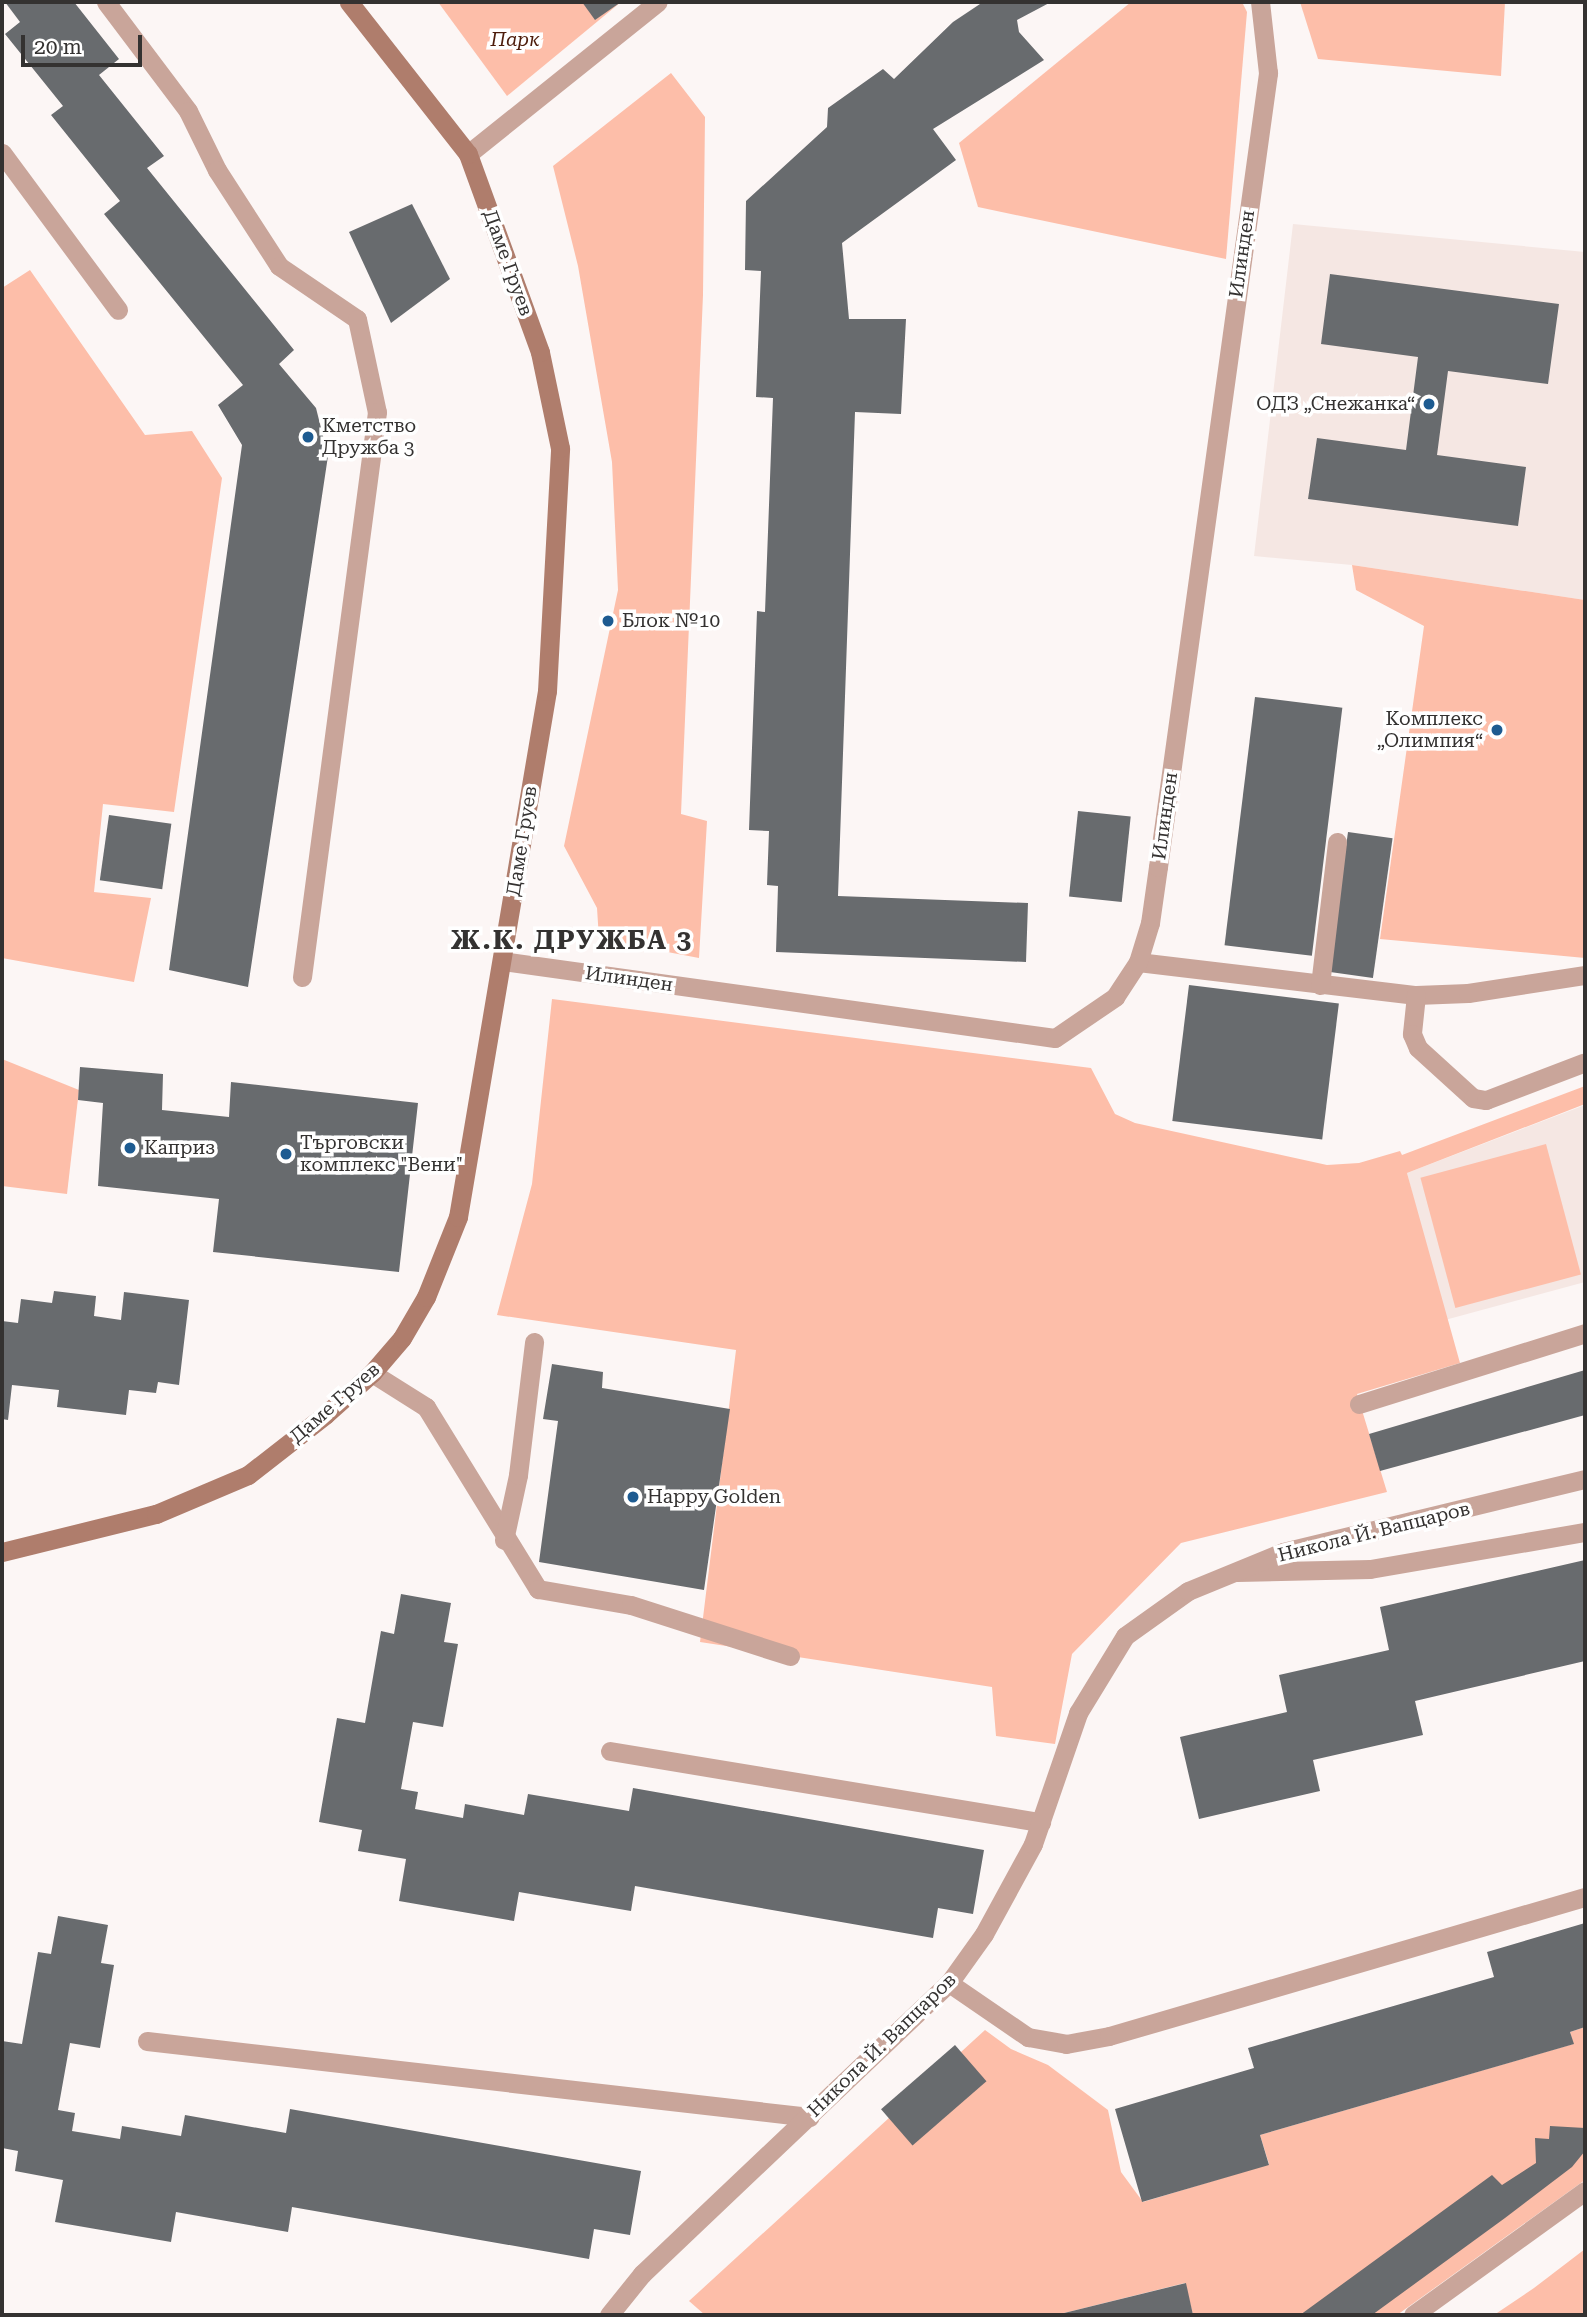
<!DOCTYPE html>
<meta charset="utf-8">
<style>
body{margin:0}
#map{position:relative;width:1587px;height:2317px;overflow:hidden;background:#fcf6f5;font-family:"Roboto Serif",serif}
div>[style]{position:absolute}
.built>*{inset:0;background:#f5e7e3}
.green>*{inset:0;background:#fdbea9;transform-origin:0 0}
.building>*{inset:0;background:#686b6e;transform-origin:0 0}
.service>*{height:19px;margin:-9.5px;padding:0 9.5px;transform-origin:9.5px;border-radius:9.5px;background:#c9a59a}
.minor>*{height:19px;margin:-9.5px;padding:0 9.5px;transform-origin:9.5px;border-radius:9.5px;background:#c9a59a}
.secondary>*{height:19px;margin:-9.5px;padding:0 9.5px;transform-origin:9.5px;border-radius:9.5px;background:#af7d6c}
.dots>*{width:19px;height:19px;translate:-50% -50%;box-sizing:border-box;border:4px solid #fff;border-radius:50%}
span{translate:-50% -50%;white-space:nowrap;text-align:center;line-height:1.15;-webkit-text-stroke:7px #fff;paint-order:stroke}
.park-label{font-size:19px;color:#4d1d0c;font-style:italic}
.street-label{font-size:19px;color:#343231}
.poi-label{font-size:19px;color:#343231}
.right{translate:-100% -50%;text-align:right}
.left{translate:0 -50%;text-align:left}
.district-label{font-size:26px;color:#343231;font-weight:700;letter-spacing:2px}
.frame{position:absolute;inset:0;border:4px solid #343231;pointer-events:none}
.scale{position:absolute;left:21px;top:35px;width:121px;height:32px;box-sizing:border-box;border:4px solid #343231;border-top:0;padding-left:9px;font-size:21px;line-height:24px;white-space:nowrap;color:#343231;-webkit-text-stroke:5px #fff;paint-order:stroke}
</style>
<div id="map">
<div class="built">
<i style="clip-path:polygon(1293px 224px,1585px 252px,1585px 600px,1352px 565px,1254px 556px)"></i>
<i style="clip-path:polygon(1585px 1105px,1585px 1282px,1445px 1320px,1407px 1173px)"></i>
</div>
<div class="green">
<i style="clip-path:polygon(438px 2px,621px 2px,507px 96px)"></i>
<i style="clip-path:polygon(1131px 2px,1242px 2px,1247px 12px,1226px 259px,978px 207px,959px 143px)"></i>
<i style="clip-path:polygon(1300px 2px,1505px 2px,1501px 76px,1318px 59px)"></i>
<i style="clip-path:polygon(671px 73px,705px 117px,703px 295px,681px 814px,707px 821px,699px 958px,599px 939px,597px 908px,564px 846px,618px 590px,612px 462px,578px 266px,553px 166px)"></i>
<i style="clip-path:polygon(30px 270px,145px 435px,192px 431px,222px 478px,174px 812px,103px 804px,94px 892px,151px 898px,134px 982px,2px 958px,2px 288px)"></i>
<i style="clip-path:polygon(1352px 565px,1585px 600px,1585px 958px,1380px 939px,1424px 626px,1356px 590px)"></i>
<i style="clip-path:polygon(552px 999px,1091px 1068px,1115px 1114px,1135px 1123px,1327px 1165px,1359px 1163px,1400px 1151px,1402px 1155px,1585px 1086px,1585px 1104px,1407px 1173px,1460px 1363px,1357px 1394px,1387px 1492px,1181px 1543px,1072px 1654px,1055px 1744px,996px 1736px,992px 1687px,700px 1642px,736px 1350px,497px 1315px,532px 1184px)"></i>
<i style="clip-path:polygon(2px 1059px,79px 1090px,67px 1194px,2px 1186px)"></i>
<i style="left:1546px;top:1144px;width:135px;height:130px;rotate:75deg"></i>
<i style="clip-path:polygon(1585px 2027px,1585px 2180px,1397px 2315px,1193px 2315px,1185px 2283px,1056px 2315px,705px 2315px,689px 2301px,985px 2030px,1011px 2049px,1048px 2065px,1108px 2110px,1121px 2172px,1143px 2202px,1269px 2164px,1260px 2135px,1573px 2044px,1570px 2032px)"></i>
<i style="clip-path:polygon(1585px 2249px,1585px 2315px,1494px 2315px,1534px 2288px)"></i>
</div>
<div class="building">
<i style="clip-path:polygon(5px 2px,74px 2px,119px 59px,99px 75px,164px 156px,147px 168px,294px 350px,279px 364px,316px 408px,328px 456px,248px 987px,169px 970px,242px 445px,218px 405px,243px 385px,104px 214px,120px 201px,51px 115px,63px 106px,5px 34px,20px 22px)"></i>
<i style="clip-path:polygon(582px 2px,621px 2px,595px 20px)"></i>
<i style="clip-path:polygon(983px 2px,1051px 2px,1017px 20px,1019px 32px,1044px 60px,933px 129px,956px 160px,842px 243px,849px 319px,906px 319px,901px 414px,855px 412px,838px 896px,1028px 903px,1026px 962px,776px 952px,778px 886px,767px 885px,769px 831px,749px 830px,757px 611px,765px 612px,773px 398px,756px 397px,761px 271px,745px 270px,746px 201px,827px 127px,828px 108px,883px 69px,894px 79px,953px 22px)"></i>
<i style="clip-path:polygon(412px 204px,450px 279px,391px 323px,349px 232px)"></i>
<i style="clip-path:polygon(1330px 274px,1559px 304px,1548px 384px,1448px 371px,1437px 455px,1526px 467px,1518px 526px,1308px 499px,1317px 438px,1406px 450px,1418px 357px,1321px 344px)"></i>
<i style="left:1255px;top:697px;width:88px;height:250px;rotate:7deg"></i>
<i style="left:1078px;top:811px;width:53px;height:86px;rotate:6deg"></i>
<i style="left:109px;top:815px;width:63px;height:66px;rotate:8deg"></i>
<i style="left:1348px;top:832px;width:45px;height:141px;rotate:8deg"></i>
<i style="left:1189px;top:985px;width:151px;height:137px;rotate:7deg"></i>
<i style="clip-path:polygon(80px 1067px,163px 1074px,162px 1110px,229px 1117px,231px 1082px,418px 1103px,399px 1272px,213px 1252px,219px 1199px,98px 1186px,103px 1103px,78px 1100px)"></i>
<i style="clip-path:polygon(54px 1291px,96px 1296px,94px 1316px,121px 1320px,124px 1292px,189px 1300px,179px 1385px,158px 1382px,156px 1393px,129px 1390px,126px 1415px,57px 1407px,59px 1390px,12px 1385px,8px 1420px,2px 1419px,2px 1321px,18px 1323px,21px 1299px,52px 1303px)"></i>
<i style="clip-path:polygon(552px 1364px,603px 1372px,602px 1388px,730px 1409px,704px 1590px,539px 1562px,558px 1421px,543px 1419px)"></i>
<i style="clip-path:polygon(1585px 1370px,1585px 1415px,1380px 1471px,1369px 1434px)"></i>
<i style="clip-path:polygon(1585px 1560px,1585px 1661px,1415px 1701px,1423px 1735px,1313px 1760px,1320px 1791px,1199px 1819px,1180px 1737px,1287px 1712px,1279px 1675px,1389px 1650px,1380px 1607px)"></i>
<i style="clip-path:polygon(401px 1594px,451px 1603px,444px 1642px,458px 1644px,443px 1727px,413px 1722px,401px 1789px,418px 1792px,415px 1809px,463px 1818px,465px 1804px,524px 1815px,528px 1794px,629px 1811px,633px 1788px,984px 1850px,973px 1914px,938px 1908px,933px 1938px,635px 1886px,631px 1911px,519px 1892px,514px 1921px,399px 1901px,406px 1859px,358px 1851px,362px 1830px,319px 1822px,337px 1718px,365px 1723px,381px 1631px,394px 1634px)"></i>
<i style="clip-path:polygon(58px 1916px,108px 1925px,101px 1963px,114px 1965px,100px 2048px,70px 2043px,58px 2110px,75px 2113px,72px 2131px,120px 2139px,122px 2126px,181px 2136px,185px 2115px,286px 2133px,290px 2109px,641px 2171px,630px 2235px,594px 2229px,589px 2259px,292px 2207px,288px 2232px,176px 2212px,171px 2242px,55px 2222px,63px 2180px,15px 2171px,18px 2151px,2px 2148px,2px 2041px,22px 2044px,38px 1952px,51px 1954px)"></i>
<i style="clip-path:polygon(1585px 1923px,1585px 2027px,1570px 2032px,1574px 2044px,1260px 2135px,1269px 2165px,1142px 2202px,1115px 2109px,1254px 2068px,1248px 2048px,1494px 1977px,1487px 1952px)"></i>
<i style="left:955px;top:2045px;width:48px;height:98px;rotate:49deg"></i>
<i style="clip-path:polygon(1550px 2126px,1585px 2128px,1585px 2151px,1572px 2167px,1505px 2218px,1372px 2315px,1300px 2315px,1492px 2175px,1502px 2185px,1536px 2163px,1535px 2138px,1549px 2139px)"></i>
<i style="clip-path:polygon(1186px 2283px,1193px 2315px,1060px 2315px,1060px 2314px)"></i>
</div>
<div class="service">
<i style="left:106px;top:2px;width:136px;rotate:53deg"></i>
<i style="left:188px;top:111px;width:66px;rotate:63.8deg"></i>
<i style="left:217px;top:170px;width:114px;rotate:57.1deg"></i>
<i style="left:279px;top:266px;width:94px;rotate:34.2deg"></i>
<i style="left:357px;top:319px;width:95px;rotate:77.9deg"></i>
<i style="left:377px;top:412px;width:570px;rotate:97.56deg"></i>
<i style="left:2px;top:153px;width:195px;rotate:53.5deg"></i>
<i style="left:1138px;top:962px;width:280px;rotate:6.8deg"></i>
<i style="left:1416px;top:995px;width:52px;rotate:-2.2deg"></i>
<i style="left:1468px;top:993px;width:117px;rotate:-8.8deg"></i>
<i style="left:1320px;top:985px;width:144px;rotate:-83.2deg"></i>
<i style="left:1416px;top:995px;width:39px;rotate:96deg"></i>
<i style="left:1412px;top:1034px;width:15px;rotate:67deg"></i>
<i style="left:1418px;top:1048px;width:74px;rotate:42.3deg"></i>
<i style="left:1473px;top:1098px;width:13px;rotate:9deg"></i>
<i style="left:1486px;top:1100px;width:104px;rotate:-20.9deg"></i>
<i style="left:372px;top:1373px;width:64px;rotate:32.2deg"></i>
<i style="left:426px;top:1407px;width:214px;rotate:58.4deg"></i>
<i style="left:538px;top:1589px;width:94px;rotate:9.8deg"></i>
<i style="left:631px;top:1605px;width:167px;rotate:17.8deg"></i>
<i style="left:1359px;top:1404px;width:237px;rotate:-17.4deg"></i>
<i style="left:504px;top:1540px;width:66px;rotate:-77.8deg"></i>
<i style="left:518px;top:1475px;width:134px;rotate:-83.1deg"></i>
<i style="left:1237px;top:1572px;width:133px;rotate:-1.3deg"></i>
<i style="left:1370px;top:1569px;width:218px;rotate:-9.8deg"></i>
<i style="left:610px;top:1751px;width:437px;rotate:9.4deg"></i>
<i style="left:949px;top:1983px;width:96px;rotate:34.4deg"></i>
<i style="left:1028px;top:2037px;width:39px;rotate:10deg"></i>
<i style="left:1066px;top:2044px;width:44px;rotate:-10.5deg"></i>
<i style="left:1109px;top:2036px;width:496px;rotate:-16.3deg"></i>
<i style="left:147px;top:2041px;width:667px;rotate:6.54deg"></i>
</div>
<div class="minor">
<i style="left:468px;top:154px;width:243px;rotate:-38.7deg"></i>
<i style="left:502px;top:961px;width:558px;rotate:7.93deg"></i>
<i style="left:1055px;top:1038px;width:73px;rotate:-34.3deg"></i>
<i style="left:1115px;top:997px;width:42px;rotate:-56.7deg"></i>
<i style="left:1138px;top:962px;width:41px;rotate:-72.9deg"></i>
<i style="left:1150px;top:923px;width:57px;rotate:-81.9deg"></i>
<i style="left:1158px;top:867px;width:802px;rotate:-82.11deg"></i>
<i style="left:1268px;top:73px;width:71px;rotate:-96.4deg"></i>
<i style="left:609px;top:2315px;width:53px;rotate:-51.2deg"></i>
<i style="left:642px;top:2274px;width:423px;rotate:-43.5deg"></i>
<i style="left:949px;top:1983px;width:60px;rotate:-54.5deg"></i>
<i style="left:984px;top:1934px;width:102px;rotate:-61.4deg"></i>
<i style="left:1033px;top:1844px;width:139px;rotate:-71deg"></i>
<i style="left:1078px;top:1713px;width:90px;rotate:-58.6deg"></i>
<i style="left:1125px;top:1636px;width:77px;rotate:-35.5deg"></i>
<i style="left:1188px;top:1591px;width:103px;rotate:-22.3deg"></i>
<i style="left:1283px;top:1552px;width:311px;rotate:-13.6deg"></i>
<i style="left:1413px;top:2315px;width:212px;rotate:-35.8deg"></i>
</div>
<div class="secondary">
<i style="left:2px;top:1552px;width:159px;rotate:-13.9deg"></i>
<i style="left:156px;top:1514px;width:100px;rotate:-23deg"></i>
<i style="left:248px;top:1475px;width:98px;rotate:-37.9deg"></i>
<i style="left:325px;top:1415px;width:63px;rotate:-41.8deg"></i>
<i style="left:372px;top:1373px;width:46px;rotate:-49.4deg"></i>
<i style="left:402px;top:1338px;width:48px;rotate:-59.7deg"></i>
<i style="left:426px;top:1297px;width:86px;rotate:-68.2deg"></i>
<i style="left:458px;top:1217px;width:533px;rotate:-80.4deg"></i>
<i style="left:547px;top:691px;width:243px;rotate:-86.9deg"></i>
<i style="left:560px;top:448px;width:98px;rotate:-101.8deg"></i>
<i style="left:540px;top:352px;width:211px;rotate:-110deg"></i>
<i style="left:468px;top:154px;width:193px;rotate:-128.1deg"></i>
</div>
<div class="dots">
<i style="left:1429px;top:404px;background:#1d5b91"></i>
<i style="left:308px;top:437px;background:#1d5b91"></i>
<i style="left:608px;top:621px;background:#1d5b91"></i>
<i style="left:1497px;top:730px;background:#1d5b91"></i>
<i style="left:130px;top:1148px;background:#1d5b91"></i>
<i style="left:286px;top:1154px;background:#1d5b91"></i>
<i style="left:633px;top:1497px;background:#1d5b91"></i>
</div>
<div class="park-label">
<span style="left:515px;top:40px">Парк</span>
</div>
<div class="street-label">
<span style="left:1242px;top:254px;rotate:-82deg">Илинден</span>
<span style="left:508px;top:263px;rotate:70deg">Даме Груев</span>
<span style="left:1165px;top:816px;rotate:-82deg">Илинден</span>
<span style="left:522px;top:841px;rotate:-81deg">Даме Груев</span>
<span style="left:629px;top:979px;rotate:8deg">Илинден</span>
<span style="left:335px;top:1403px;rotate:-41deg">Даме Груев</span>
<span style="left:1374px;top:1532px;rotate:-14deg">Никола Й. Вапцаров</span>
<span style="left:882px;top:2045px;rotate:-44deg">Никола Й. Вапцаров</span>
</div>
<div class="poi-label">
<span class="right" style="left:1415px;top:404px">ОДЗ „Снежанка“</span>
<span class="left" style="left:322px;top:437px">Кметство<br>Дружба 3</span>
<span class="left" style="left:622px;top:621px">Блок №10</span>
<span class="right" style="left:1483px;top:730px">Комплекс<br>„Олимпия“</span>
<span class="left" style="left:300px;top:1154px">Търговски<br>комплекс "Вени"</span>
<span class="left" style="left:144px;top:1148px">Каприз</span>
<span class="left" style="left:647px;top:1497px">Happy Golden</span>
</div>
<div class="district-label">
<span style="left:572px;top:941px">Ж.К. ДРУЖБА 3</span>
</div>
<div class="frame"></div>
<div class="scale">20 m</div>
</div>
